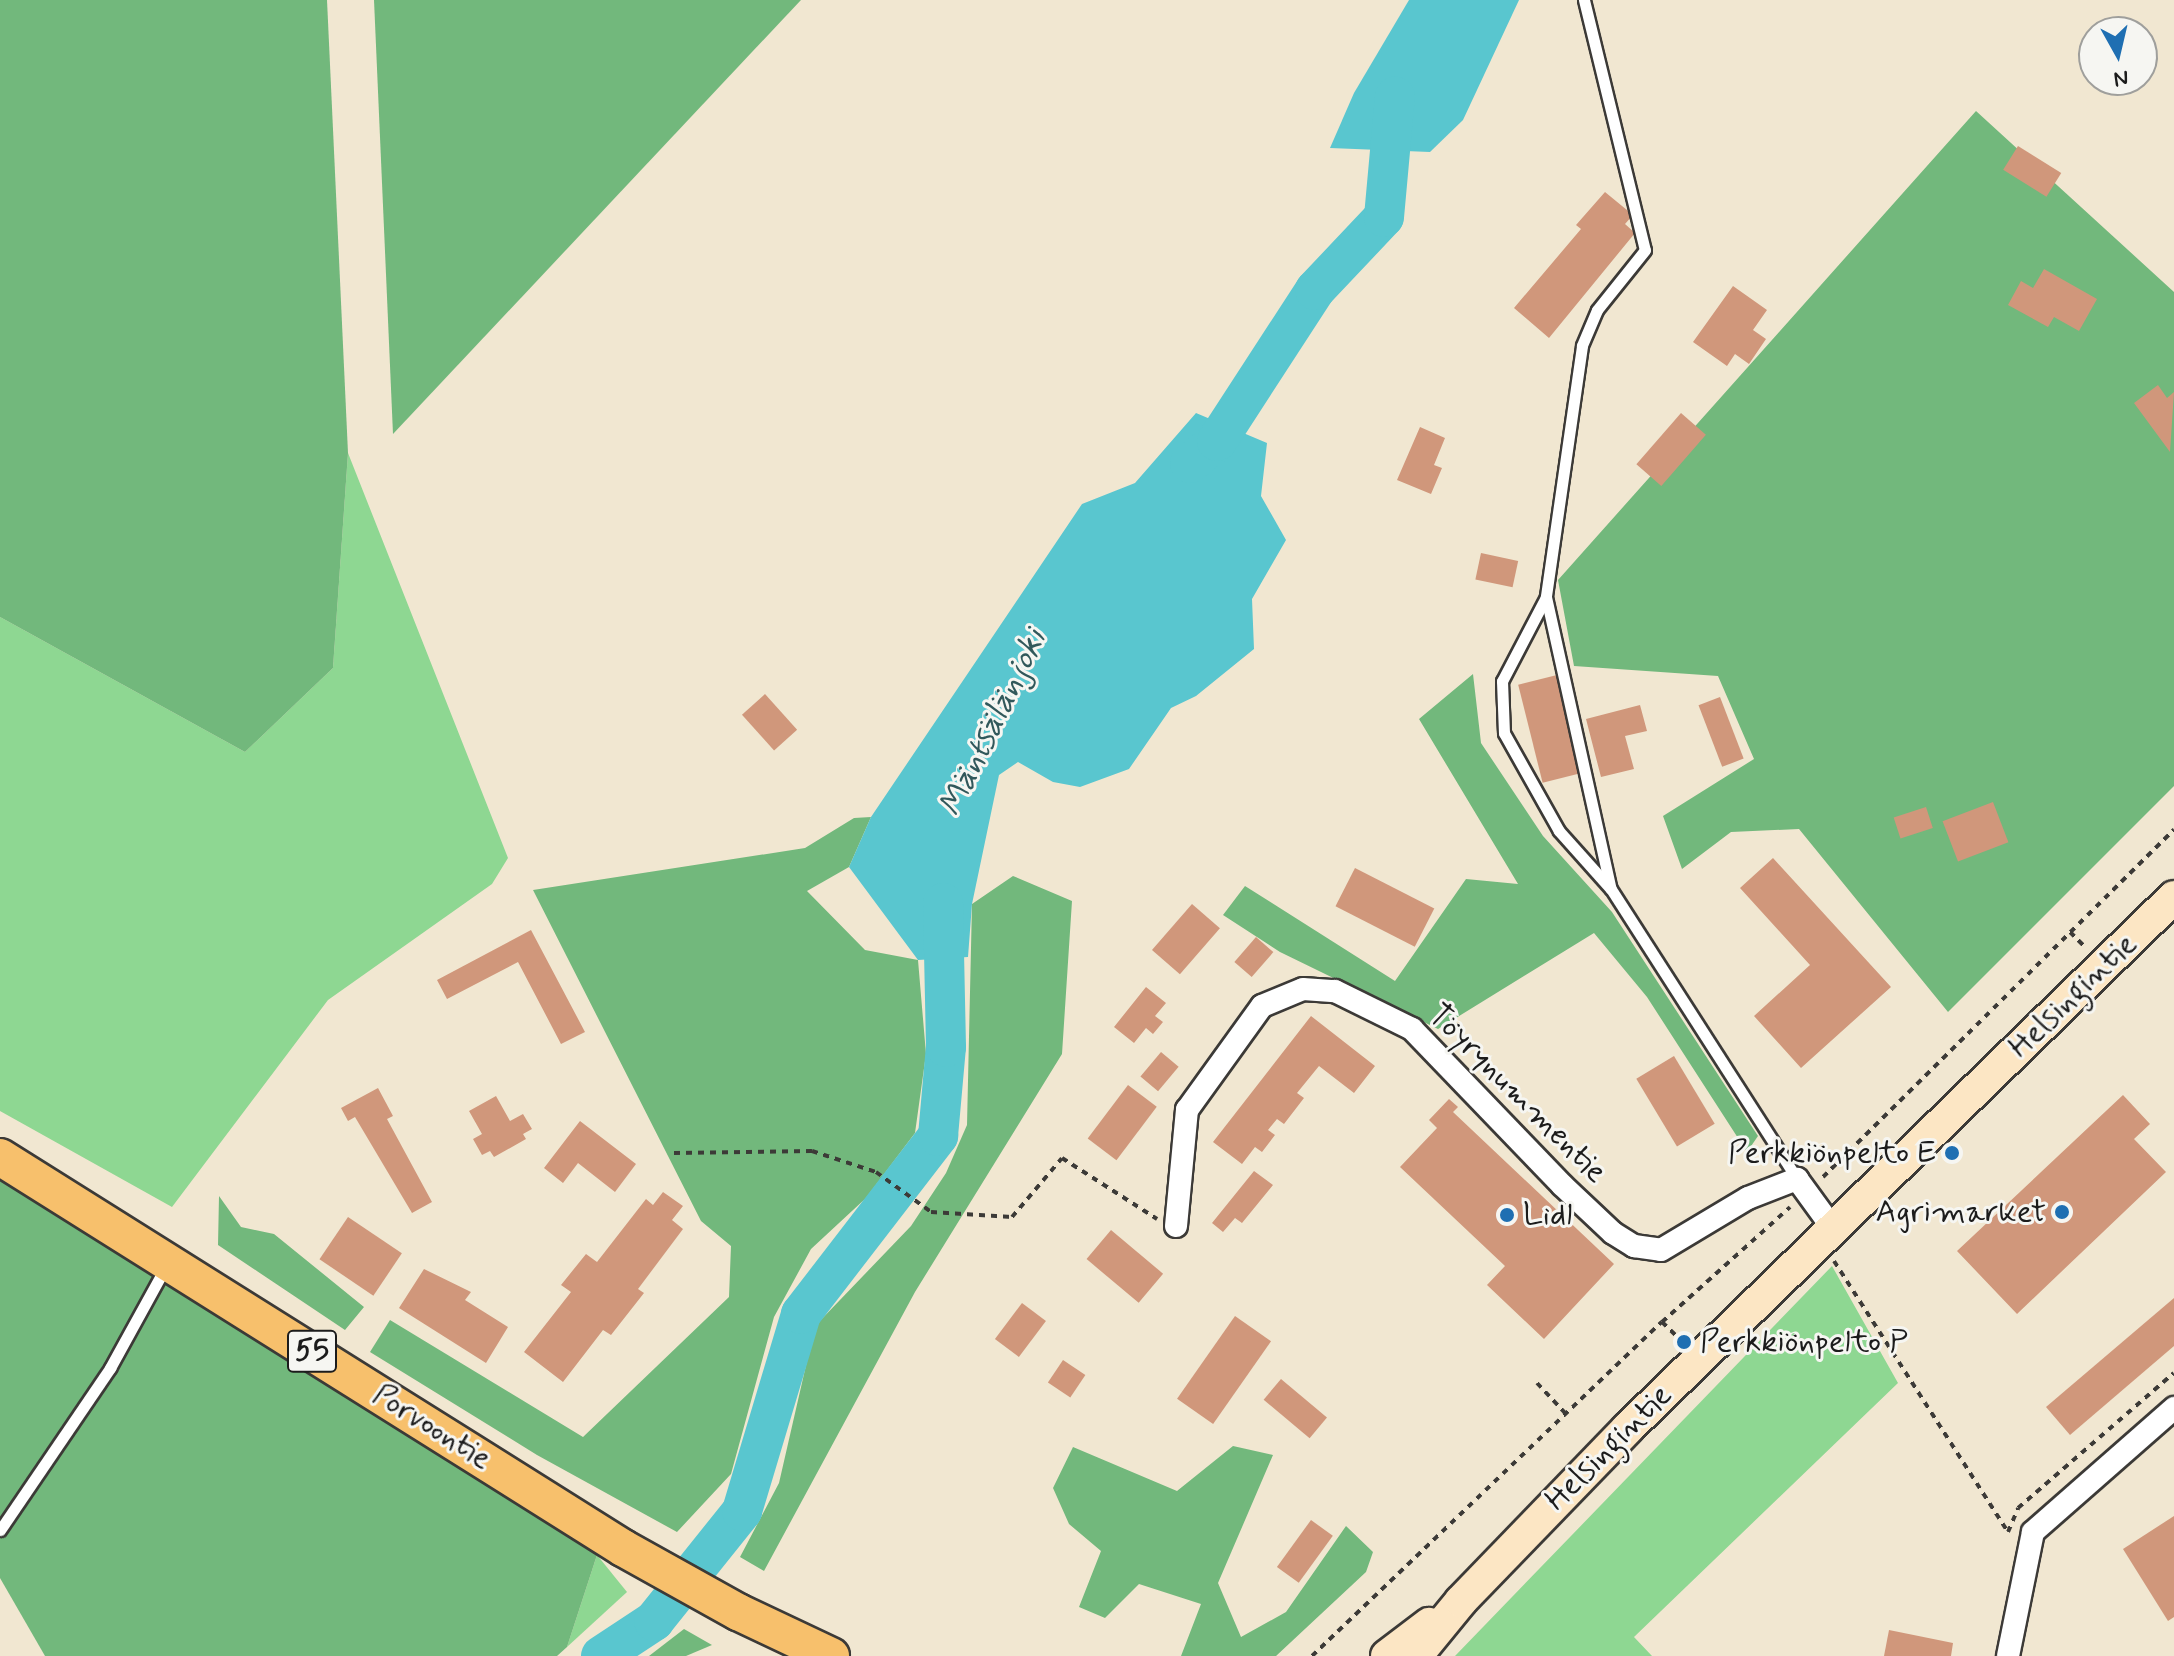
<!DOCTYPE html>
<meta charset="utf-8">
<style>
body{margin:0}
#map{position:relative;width:2174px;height:1656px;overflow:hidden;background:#f1e7d1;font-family:Mynerve,sans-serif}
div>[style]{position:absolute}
.green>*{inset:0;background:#8ed792}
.forest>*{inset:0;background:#72b87c}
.water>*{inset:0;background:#59c6cf}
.river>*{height:40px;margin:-20px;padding:0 20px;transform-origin:20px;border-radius:20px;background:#59c6cf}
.building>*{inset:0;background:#d0977b;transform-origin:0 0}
.path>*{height:4px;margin-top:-2px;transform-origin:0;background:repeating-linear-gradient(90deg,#3c3a37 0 6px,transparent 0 12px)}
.roads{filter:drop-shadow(2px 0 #3c3a37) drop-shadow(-2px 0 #3c3a37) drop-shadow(0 2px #3c3a37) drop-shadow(0 -2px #3c3a37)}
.service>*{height:11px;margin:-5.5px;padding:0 5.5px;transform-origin:5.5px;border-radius:5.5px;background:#fff}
.minor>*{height:22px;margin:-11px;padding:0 11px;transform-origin:11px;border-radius:11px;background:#fff}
.secondary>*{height:32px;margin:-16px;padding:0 16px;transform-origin:16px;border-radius:16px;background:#fce6c4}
.primary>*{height:36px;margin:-18px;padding:0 18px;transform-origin:18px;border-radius:18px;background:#f7c06c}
.dots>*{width:22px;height:22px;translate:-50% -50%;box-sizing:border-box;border:4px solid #f6f6f2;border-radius:50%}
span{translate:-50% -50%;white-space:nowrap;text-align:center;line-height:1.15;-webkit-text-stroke:6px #f6f6f2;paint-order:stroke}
.shield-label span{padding:2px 6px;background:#f6f6f2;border:2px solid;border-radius:6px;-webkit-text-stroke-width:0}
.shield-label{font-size:30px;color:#1c1c1c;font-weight:700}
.street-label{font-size:32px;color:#1c1c1c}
.poi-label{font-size:32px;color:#1c1c1c}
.right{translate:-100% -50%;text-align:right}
.left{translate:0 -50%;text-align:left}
.water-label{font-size:34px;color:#31585b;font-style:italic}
.north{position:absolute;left:2078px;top:16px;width:80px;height:80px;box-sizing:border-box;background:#f6f6f2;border:2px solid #9f9f9c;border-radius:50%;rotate:172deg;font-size:22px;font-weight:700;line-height:32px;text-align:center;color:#1c1c1c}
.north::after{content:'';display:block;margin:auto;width:28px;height:36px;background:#1f6fb2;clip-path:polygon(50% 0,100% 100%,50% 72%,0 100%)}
</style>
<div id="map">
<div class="green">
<i style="clip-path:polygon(348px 453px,508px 858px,492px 884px,328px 1000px,172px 1207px,0 1111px,0 617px,245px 752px,333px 668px)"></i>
<i style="clip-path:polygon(1832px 1266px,1898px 1383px,1634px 1637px,1652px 1656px,1455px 1656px)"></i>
<i style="clip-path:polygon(597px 1555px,627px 1592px,567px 1647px)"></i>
</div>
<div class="forest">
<i style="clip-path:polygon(0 0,327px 0,348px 453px,333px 668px,245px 752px,0 617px)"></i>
<i style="clip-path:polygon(374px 0,801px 0,393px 434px)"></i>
<i style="clip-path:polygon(1976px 111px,2174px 292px,2174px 786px,1948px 1012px,1799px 829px,1731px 832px,1682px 869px,1663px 816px,1754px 759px,1718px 676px,1574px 666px,1558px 580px)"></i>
<i style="clip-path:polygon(1473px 674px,1481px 743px,1543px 836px,1612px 912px,1758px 1136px,1747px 1152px,1647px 997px,1594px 933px,1438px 1029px,1280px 952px,1223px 915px,1245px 886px,1395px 981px,1466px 879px,1518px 884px,1419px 719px)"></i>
<i style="clip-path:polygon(871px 817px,849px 867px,807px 891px,865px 950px,918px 960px,926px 1054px,915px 1133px,866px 1198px,811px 1249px,774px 1317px,731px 1474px,677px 1532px,537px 1455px,370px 1352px,390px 1320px,583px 1437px,729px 1297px,731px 1246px,701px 1221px,533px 890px,805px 848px,854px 818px)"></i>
<i style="clip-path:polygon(1013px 876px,1072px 901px,1062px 1054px,915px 1292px,764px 1571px,740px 1557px,779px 1483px,815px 1326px,911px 1226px,946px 1173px,967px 1125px,972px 904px)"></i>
<i style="clip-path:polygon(0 1176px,195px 1294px,597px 1555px,567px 1647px,557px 1656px,45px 1656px,0 1578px)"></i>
<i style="clip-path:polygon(219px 1196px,241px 1227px,274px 1234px,364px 1307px,345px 1330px,218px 1245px)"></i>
<i style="clip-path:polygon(1233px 1446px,1273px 1455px,1218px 1583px,1241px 1637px,1286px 1612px,1346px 1526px,1373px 1552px,1366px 1572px,1276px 1656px,1181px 1656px,1201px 1604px,1139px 1584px,1105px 1618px,1079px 1607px,1101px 1551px,1069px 1524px,1053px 1488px,1073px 1447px,1177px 1491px)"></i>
<i style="clip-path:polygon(684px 1629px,712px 1645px,686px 1656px,649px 1656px)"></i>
</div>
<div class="water">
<i style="clip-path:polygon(1409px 0,1519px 0,1463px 120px,1430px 152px,1330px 148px,1354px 93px)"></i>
<i style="clip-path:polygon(1196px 413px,1267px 443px,1261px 496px,1286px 540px,1252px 599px,1254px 649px,1196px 696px,1171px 708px,1129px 769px,1080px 787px,1053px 782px,1018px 762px,999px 775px,972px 904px,968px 957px,918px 960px,849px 867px,871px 817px,1082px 504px,1135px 483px)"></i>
</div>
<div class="river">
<i style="left:1190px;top:463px;width:35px;rotate:-39deg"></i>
<i style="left:1217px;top:441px;width:180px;rotate:-57deg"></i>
<i style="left:1315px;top:290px;width:100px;rotate:-46.6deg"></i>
<i style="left:1384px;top:217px;width:121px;rotate:-84.8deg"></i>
<i style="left:601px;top:1656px;width:64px;rotate:-33.4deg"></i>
<i style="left:654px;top:1621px;width:141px;rotate:-51.3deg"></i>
<i style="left:742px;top:1511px;width:206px;rotate:-73.3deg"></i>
<i style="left:801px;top:1314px;width:225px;rotate:-52.4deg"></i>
<i style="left:938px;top:1136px;width:89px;rotate:-84.9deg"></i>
<i style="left:946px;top:1047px;width:144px;rotate:-91.2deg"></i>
</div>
<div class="building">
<i style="left:2018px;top:146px;width:51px;height:28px;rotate:32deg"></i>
<i style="clip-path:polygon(1605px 192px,1633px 215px,1625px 224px,1635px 233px,1549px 338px,1514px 308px,1581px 229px,1576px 225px)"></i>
<i style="clip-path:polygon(2044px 269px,2097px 299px,2079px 331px,2054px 317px,2048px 327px,2008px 305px,2021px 281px,2033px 288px)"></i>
<i style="clip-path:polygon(1733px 286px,1767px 310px,1753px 330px,1766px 339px,1749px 364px,1735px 354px,1727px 366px,1693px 342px)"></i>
<i style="clip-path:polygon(2158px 385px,2167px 398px,2174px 392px,2170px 452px,2134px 403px)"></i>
<i style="left:1681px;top:413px;width:33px;height:68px;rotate:41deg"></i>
<i style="clip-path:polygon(1420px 427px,1445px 438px,1434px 465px,1442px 468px,1431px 494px,1397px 480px)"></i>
<i style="left:1481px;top:553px;width:38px;height:27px;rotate:12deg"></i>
<i style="left:1557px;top:675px;width:101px;height:40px;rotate:76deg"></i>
<i style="left:765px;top:694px;width:48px;height:31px;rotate:48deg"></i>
<i style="left:1720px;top:697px;width:66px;height:23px;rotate:69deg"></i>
<i style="clip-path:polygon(1640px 705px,1647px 731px,1625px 736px,1634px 769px,1601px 777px,1586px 719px)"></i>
<i style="left:1993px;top:802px;width:43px;height:54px;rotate:69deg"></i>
<i style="left:1926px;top:807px;width:22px;height:34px;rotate:72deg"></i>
<i style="clip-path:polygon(1773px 858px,1891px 987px,1801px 1068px,1754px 1016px,1810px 965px,1740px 888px)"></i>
<i style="left:1355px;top:868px;width:89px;height:43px;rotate:27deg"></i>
<i style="left:1192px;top:904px;width:37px;height:61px;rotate:41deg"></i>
<i style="clip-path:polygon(531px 930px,585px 1032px,561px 1044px,518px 962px,447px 999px,437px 980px)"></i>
<i style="left:1256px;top:937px;width:23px;height:33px;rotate:41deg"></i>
<i style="clip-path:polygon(1146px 987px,1166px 1003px,1155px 1016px,1163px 1022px,1153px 1034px,1146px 1028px,1134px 1043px,1114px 1027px)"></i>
<i style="clip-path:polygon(1311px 1016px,1375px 1066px,1354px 1093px,1319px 1066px,1297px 1093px,1304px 1098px,1284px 1124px,1277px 1119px,1268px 1130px,1275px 1135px,1262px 1152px,1255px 1147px,1242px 1164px,1213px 1142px)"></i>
<i style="left:1161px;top:1052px;width:23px;height:32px;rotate:40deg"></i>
<i style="left:1674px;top:1056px;width:79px;height:44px;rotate:59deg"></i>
<i style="left:1128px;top:1085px;width:36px;height:67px;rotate:37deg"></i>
<i style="clip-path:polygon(378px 1088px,393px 1116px,387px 1119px,432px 1202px,412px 1213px,355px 1117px,348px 1121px,341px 1108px)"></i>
<i style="clip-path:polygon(2123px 1095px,2150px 1124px,2134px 1139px,2166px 1172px,2017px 1314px,1957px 1251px)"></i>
<i style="clip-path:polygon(496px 1096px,510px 1121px,523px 1114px,532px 1129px,523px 1134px,526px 1139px,494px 1157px,490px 1151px,482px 1155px,473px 1139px,482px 1134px,469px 1111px)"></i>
<i style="clip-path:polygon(1449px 1099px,1458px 1107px,1453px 1112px,1614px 1264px,1544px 1339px,1487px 1285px,1505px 1266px,1400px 1167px,1437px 1128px,1429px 1120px)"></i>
<i style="clip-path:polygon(580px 1121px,636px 1164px,615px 1192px,578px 1163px,563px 1183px,544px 1168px)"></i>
<i style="clip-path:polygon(1254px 1171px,1273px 1185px,1242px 1223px,1235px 1218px,1223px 1232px,1212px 1223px)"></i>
<i style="clip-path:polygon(663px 1192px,683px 1206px,672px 1220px,683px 1229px,638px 1289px,644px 1293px,611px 1335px,603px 1330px,563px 1382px,524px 1352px,571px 1292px,561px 1285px,586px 1254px,597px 1262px,646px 1199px,653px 1205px)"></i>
<i style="left:348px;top:1217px;width:65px;height:51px;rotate:34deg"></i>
<i style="left:1111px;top:1230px;width:68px;height:38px;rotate:40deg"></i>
<i style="clip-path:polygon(424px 1269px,471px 1292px,465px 1300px,508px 1327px,486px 1363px,399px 1308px)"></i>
<i style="clip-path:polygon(2174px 1298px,2174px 1346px,2070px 1435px,2046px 1407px)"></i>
<i style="left:1022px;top:1303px;width:30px;height:45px;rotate:37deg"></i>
<i style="left:1235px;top:1316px;width:44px;height:101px;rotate:35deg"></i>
<i style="left:1063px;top:1360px;width:27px;height:27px;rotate:34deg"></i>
<i style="left:1281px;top:1379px;width:60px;height:27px;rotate:40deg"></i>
<i style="clip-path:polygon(2174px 1516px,2174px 1617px,2168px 1621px,2123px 1549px)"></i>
<i style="left:1311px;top:1520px;width:27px;height:58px;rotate:36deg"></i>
<i style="clip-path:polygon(1889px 1630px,1953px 1643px,1951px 1656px,1884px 1656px)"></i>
</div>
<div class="path">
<i style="left:2070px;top:932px;width:23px;rotate:45deg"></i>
<i style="left:674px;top:1153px;width:138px;rotate:-0.8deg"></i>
<i style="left:812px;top:1151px;width:67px;rotate:18.2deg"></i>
<i style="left:876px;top:1172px;width:68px;rotate:36deg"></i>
<i style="left:931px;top:1212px;width:81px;rotate:3.5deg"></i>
<i style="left:1012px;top:1217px;width:77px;rotate:-49.7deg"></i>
<i style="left:1062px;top:1158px;width:113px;rotate:32.7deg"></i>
<i style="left:1823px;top:1177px;width:494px;rotate:-44.7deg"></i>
<i style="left:1834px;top:1261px;width:322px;rotate:57.3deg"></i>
<i style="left:1662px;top:1322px;width:28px;rotate:44deg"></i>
<i style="left:1537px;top:1383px;width:42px;rotate:46.9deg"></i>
<i style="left:2008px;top:1532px;width:26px;rotate:-67deg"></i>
<i style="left:2018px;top:1508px;width:206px;rotate:-40.9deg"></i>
<i style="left:1312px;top:1656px;width:484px;rotate:-43.7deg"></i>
<i style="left:1662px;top:1322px;width:172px;rotate:-41.9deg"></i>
</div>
<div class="roads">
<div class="service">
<i style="left:1584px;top:0;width:257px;rotate:76.3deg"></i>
<i style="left:1645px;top:250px;width:77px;rotate:128.7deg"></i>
<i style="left:1597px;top:310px;width:39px;rotate:113deg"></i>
<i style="left:1582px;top:346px;width:254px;rotate:98.2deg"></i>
<i style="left:1546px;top:597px;width:299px;rotate:77.5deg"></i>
<i style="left:1611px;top:889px;width:345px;rotate:57.3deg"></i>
<i style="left:1546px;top:597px;width:95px;rotate:117.6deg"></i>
<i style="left:1502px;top:681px;width:52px;rotate:87.8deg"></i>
<i style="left:1504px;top:733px;width:112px;rotate:60.7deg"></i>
<i style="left:1559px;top:831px;width:76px;rotate:48.2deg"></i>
<i style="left:0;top:1530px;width:196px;rotate:-55.8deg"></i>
<i style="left:110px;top:1368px;width:114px;rotate:-61.2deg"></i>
</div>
<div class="minor">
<i style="left:1176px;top:1226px;width:117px;rotate:-84.6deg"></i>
<i style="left:1187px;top:1110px;width:128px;rotate:-54.2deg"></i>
<i style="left:1262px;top:1006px;width:44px;rotate:-22.5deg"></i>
<i style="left:1303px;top:989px;width:32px;rotate:4deg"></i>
<i style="left:1335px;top:991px;width:86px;rotate:26.3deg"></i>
<i style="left:1412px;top:1029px;width:216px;rotate:46.1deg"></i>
<i style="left:1562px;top:1185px;width:70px;rotate:43.3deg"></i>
<i style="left:1613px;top:1233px;width:25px;rotate:32deg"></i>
<i style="left:1634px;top:1246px;width:27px;rotate:8deg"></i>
<i style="left:1661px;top:1250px;width:101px;rotate:-30.9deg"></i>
<i style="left:1748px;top:1198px;width:53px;rotate:-21.2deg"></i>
<i style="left:1797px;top:1179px;width:59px;rotate:53.9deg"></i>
<i style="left:2008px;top:1656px;width:126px;rotate:-78.6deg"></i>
<i style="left:2033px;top:1532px;width:188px;rotate:-41.3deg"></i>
</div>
<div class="secondary">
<i style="left:1387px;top:1656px;width:53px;rotate:-37.3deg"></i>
<i style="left:1416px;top:1656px;width:71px;rotate:-50.7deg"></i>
<i style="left:1461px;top:1601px;width:239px;rotate:-46deg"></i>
<i style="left:1627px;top:1429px;width:763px;rotate:-44.2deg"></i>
</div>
<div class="primary">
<i style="left:0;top:1157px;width:736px;rotate:32.11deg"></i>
<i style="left:623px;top:1548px;width:132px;rotate:29.1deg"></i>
<i style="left:738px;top:1612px;width:103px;rotate:25.3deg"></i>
</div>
</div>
<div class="dots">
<i style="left:1952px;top:1153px;background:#1f6fb2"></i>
<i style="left:2062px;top:1212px;background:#1f6fb2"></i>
<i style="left:1507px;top:1215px;background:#1f6fb2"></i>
<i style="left:1684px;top:1342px;background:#1f6fb2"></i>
</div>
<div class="shield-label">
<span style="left:312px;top:1351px">55</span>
</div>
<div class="street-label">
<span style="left:2073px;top:996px;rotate:-44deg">Helsingintie</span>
<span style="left:1517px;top:1094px;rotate:45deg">Töyrynummentie</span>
<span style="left:432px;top:1427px;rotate:32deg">Porvoontie</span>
<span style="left:1609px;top:1448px;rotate:-45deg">Helsingintie</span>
</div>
<div class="poi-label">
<span class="right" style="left:1936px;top:1153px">Perkkiönpelto E</span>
<span class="right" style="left:2046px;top:1212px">Agrimarket</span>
<span class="left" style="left:1523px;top:1215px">Lidl</span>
<span class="left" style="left:1700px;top:1342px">Perkkiönpelto P</span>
</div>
<div class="water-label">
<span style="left:993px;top:723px;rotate:-64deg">Mäntsälänjoki</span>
</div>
<div class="north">N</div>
</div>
